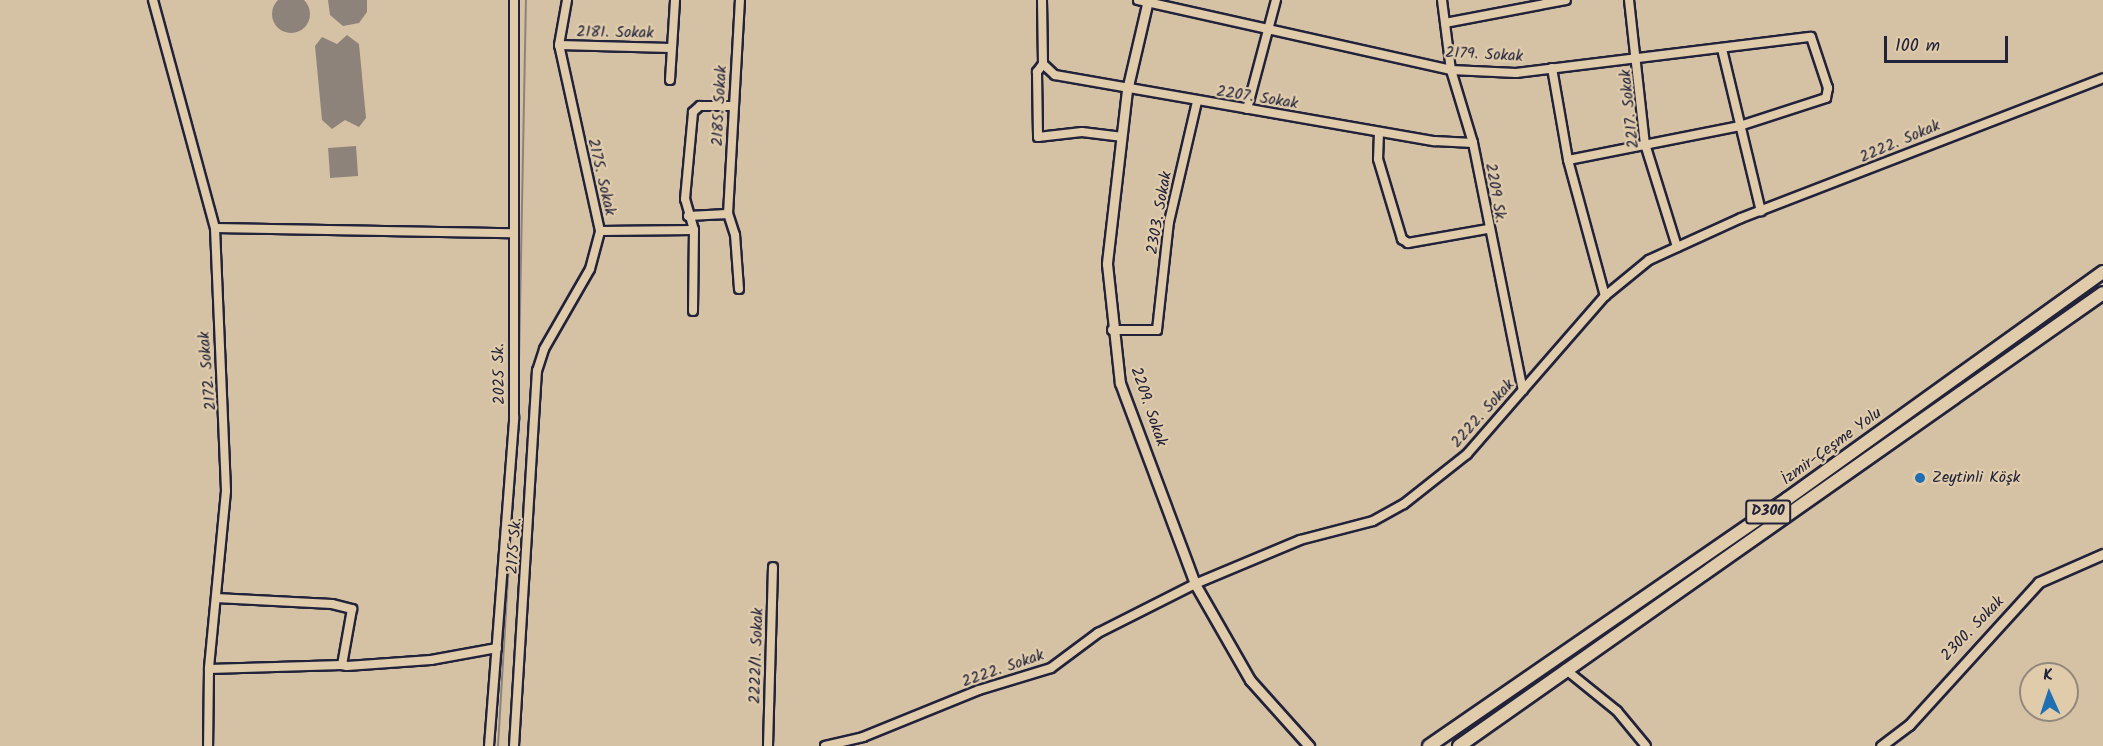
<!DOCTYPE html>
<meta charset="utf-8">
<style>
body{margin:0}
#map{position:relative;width:2103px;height:746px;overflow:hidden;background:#d5c2a4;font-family:Kalam,sans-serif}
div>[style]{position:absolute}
.water>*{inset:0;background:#8e837a;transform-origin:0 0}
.round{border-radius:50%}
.stream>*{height:2px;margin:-1px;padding:0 1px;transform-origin:1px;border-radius:1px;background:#8e837a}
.roads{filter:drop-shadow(2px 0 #22223b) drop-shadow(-2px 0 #22223b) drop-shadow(0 2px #22223b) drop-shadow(0 -2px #22223b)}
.minor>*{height:8px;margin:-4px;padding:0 4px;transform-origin:4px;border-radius:4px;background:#e0ccab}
.tertiary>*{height:9px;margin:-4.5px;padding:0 4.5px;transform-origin:4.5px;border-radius:4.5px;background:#e0ccab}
.trunk>*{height:12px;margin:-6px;padding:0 6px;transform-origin:6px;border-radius:6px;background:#e0ccab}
.dots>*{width:16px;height:16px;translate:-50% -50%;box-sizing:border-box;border:3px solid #e0ccab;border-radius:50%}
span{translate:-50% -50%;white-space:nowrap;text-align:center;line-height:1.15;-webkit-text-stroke:4.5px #e0ccab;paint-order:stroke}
.shield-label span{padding:2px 4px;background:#e0ccab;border:2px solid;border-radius:4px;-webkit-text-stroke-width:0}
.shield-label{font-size:15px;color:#22223b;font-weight:700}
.street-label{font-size:16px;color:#22223b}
.poi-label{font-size:16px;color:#22223b}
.left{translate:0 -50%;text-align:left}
.north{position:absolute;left:2019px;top:662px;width:60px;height:60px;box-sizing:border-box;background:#e0ccab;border:2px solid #94887e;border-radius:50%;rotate:357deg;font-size:16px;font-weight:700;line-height:24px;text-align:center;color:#22223b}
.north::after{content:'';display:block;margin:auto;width:21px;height:27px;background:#1f6fb2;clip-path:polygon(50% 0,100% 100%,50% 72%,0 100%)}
.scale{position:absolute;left:1884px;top:36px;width:124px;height:27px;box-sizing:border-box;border:3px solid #22223b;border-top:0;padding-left:8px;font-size:18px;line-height:21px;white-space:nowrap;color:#22223b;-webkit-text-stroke:4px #e0ccab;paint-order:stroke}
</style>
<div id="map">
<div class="water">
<i class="round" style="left:272px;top:-5px;width:38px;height:38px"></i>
<i style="clip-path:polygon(328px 0,367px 0,367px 12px,359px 23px,343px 26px,330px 15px)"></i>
<i style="clip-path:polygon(347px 35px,359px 44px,366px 118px,359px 127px,345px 120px,332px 129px,322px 120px,315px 46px,322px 37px,337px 44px)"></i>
<i style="left:356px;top:146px;width:30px;height:28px;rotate:86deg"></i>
</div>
<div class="stream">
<i style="left:518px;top:414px;width:414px;rotate:-88.9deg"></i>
<i style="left:498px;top:746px;width:325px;rotate:-86.6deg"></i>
</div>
<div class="roads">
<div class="minor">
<i style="left:153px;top:0;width:236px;rotate:74.8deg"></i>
<i style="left:215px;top:228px;width:263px;rotate:87.6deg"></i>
<i style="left:226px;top:491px;width:179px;rotate:95.5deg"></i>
<i style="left:209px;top:669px;width:77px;rotate:90.7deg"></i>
<i style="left:1042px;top:0;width:64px;rotate:89.1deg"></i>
<i style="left:1043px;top:64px;width:16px;rotate:43deg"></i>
<i style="left:1055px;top:75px;width:385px;rotate:9.9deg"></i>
<i style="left:1434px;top:141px;width:39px;rotate:3deg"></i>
<i style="left:1138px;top:0;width:321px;rotate:12.6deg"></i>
<i style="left:1451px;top:70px;width:65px;rotate:2.6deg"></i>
<i style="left:1516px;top:73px;width:297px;rotate:-7deg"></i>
<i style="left:1811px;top:37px;width:54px;rotate:71.6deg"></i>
<i style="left:1828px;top:88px;width:10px;rotate:101deg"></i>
<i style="left:1826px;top:98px;width:90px;rotate:162deg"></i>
<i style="left:1740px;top:126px;width:175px;rotate:168.8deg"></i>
<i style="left:1568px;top:160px;width:141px;rotate:74.8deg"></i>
<i style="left:1442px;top:0;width:71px;rotate:82.7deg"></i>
<i style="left:1451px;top:70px;width:76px;rotate:73.2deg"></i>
<i style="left:1473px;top:143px;width:252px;rotate:78.6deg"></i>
<i style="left:1629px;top:0;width:145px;rotate:83.7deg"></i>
<i style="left:1645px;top:144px;width:108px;rotate:72.7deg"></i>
<i style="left:1445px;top:23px;width:123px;rotate:-10.8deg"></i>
<i style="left:559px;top:45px;width:111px;rotate:1.5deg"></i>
<i style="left:1722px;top:49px;width:167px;rotate:76.5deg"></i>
<i style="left:1043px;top:64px;width:10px;rotate:127deg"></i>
<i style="left:1037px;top:72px;width:65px;rotate:89.1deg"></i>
<i style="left:1038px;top:137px;width:44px;rotate:-6.5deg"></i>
<i style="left:1082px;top:132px;width:39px;rotate:7deg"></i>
<i style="left:1552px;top:68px;width:93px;rotate:80.1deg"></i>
<i style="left:670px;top:80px;width:80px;rotate:-86.4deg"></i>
<i style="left:1247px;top:109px;width:113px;rotate:-75.1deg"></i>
<i style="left:1379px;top:132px;width:27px;rotate:92deg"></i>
<i style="left:1378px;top:159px;width:84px;rotate:73.3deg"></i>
<i style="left:1402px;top:239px;width:7px;rotate:34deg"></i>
<i style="left:1408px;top:243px;width:80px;rotate:-10deg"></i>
<i style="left:688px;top:216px;width:40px;rotate:-2.9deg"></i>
<i style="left:215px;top:228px;width:296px;rotate:1deg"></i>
<i style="left:600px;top:231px;width:94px;rotate:-0.6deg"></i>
<i style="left:694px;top:230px;width:32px;rotate:-106deg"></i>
<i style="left:685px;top:199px;width:87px;rotate:-84.7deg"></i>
<i style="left:693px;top:112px;width:9px;rotate:-41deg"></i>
<i style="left:700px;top:106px;width:33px"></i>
<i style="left:739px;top:289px;width:54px;rotate:-94.2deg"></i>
<i style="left:735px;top:235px;width:22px;rotate:-108deg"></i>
<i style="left:728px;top:214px;width:214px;rotate:-86.8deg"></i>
<i style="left:693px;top:311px;width:81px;rotate:-89.3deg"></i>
<i style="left:1112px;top:330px;width:45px"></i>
<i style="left:1157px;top:330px;width:109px;rotate:-83.7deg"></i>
<i style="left:1169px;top:222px;width:123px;rotate:-76.9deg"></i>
<i style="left:216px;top:598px;width:116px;rotate:3deg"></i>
<i style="left:332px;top:604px;width:21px;rotate:14deg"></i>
<i style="left:352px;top:609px;width:57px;rotate:100.1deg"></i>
<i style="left:342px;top:665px;width:5px;rotate:11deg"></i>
<i style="left:347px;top:666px;width:84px;rotate:-4.1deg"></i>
<i style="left:431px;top:660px;width:67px;rotate:-10.3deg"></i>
<i style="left:209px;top:669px;width:133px;rotate:-1.7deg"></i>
<i style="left:1565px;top:669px;width:67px;rotate:38.9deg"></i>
<i style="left:1617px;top:711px;width:45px;rotate:50.4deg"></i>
<i style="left:489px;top:746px;width:329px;rotate:-85.6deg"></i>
<i style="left:514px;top:418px;width:418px;rotate:-90deg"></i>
<i style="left:514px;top:746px;width:376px;rotate:-86.5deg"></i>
<i style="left:537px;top:371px;width:23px;rotate:-72deg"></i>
<i style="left:544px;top:349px;width:92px;rotate:-60.1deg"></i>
<i style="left:590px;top:269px;width:39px;rotate:-75deg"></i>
<i style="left:600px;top:231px;width:190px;rotate:-102.4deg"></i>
<i style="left:559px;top:45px;width:46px;rotate:-79.9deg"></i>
<i style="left:768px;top:746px;width:179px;rotate:-88.4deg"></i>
<i style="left:825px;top:746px;width:39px;rotate:-13deg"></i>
<i style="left:863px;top:737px;width:125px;rotate:-22.1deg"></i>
<i style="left:979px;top:690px;width:75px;rotate:-17deg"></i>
<i style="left:1051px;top:668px;width:59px;rotate:-36.7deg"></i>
<i style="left:1098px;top:633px;width:109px;rotate:-26.8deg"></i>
<i style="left:1195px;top:584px;width:114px;rotate:-22.7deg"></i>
<i style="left:1300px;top:540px;width:75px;rotate:-14.6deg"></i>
<i style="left:1373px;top:521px;width:35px;rotate:-29deg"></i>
<i style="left:1404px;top:504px;width:80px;rotate:-38.4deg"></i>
<i style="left:1467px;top:454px;width:210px;rotate:-48.9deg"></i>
<i style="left:1605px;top:296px;width:57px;rotate:-39.3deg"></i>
<i style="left:1649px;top:260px;width:101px;rotate:-24.5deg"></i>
<i style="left:1741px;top:218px;width:388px;rotate:-21.1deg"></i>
</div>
<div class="tertiary">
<i style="left:1148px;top:0;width:92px;rotate:103.1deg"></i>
<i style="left:1127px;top:90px;width:175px;rotate:96.6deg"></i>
<i style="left:1107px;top:264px;width:120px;rotate:83.8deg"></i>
<i style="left:1120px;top:383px;width:215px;rotate:69.5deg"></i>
<i style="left:1195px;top:584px;width:111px;rotate:60.2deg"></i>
<i style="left:1250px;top:680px;width:89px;rotate:48.2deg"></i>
<i style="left:1881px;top:746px;width:35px;rotate:-37deg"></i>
<i style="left:1909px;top:725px;width:193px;rotate:-47.7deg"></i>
<i style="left:2039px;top:582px;width:70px;rotate:-23.6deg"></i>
</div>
<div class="trunk">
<i style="left:1429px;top:746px;width:435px;rotate:-34.6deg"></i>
<i style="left:1787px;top:499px;width:389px;rotate:-35.7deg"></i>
<i style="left:1459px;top:746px;width:787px;rotate:-35.12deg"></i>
</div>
</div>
<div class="dots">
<i style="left:1920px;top:478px;background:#1f6fb2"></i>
</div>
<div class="shield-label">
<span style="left:1768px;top:512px">D300</span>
</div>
<div class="street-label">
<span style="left:615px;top:33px;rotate:1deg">2181. Sokak</span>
<span style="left:1484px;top:55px;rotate:3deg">2179. Sokak</span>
<span style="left:1257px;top:98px;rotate:9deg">2207. Sokak</span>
<span style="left:720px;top:106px;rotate:-87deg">2185. Sokak</span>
<span style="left:1630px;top:109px;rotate:-96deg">2217. Sokak</span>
<span style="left:1900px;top:142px;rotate:-23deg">2222. Sokak</span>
<span style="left:601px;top:177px;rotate:77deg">2175. Sokak</span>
<span style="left:1495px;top:193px;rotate:80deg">2209 Sk.</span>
<span style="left:1160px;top:213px;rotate:-80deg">2303. Sokak</span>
<span style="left:208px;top:371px;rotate:-95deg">2172. Sokak</span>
<span style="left:500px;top:374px;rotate:-91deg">2025 Sk.</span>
<span style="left:1148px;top:407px;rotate:71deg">2209. Sokak</span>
<span style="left:1483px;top:414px;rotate:-48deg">2222. Sokak</span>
<span style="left:1832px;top:447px;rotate:-36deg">İzmir-Çeşme Yolu</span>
<span style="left:515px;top:546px;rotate:-86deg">2175 Sk.</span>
<span style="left:1973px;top:629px;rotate:-46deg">2300. Sokak</span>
<span style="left:757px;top:656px;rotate:-88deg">2222/1. Sokak</span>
<span style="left:1003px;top:669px;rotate:-19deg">2222. Sokak</span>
</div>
<div class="poi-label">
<span class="left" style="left:1932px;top:478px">Zeytinli Köşk</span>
</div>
<div class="north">K</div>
<div class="scale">100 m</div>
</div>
